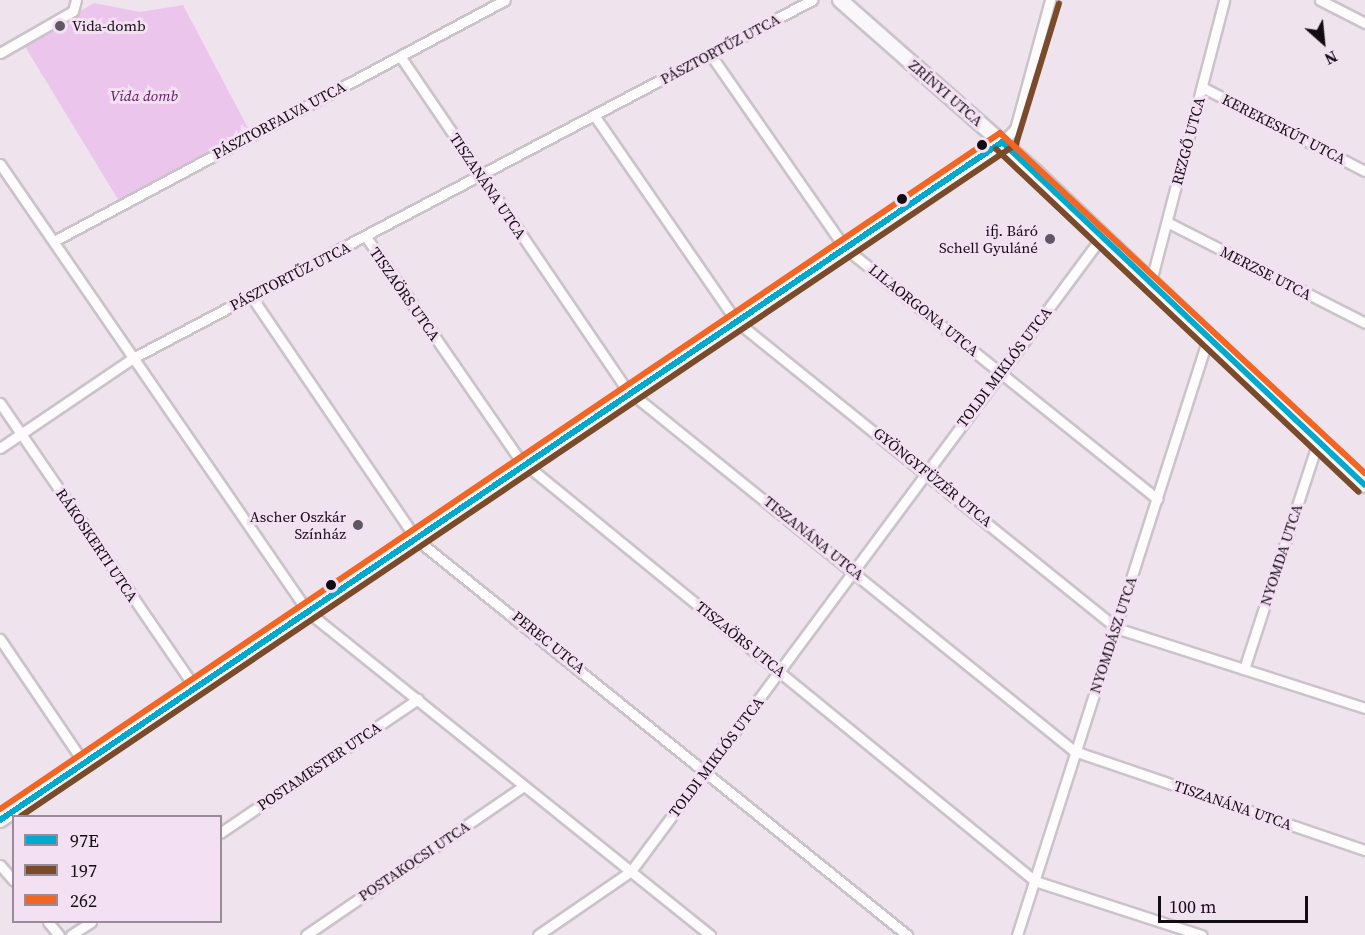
<!DOCTYPE html>
<meta charset="utf-8">
<style>
body{margin:0}
#map{position:relative;width:1365px;height:935px;overflow:hidden;background:#efe4ee;font-family:"Source Serif 4",serif}
div>[style]{position:absolute}
.green>*{inset:0;background:#ecc5ec}
.roads{filter:drop-shadow(2px 0 #cbc3ca) drop-shadow(-2px 0 #cbc3ca) drop-shadow(0 2px #cbc3ca) drop-shadow(0 -2px #cbc3ca)}
.street>*{height:9px;margin:-4.5px;padding:0 4.5px;transform-origin:4.5px;border-radius:4.5px;background:#fdfbfc}
.secondary>*{height:14px;margin:-7px;padding:0 7px;transform-origin:7px;border-radius:7px;background:#faf7fa}
.bus-1>*{height:6px;margin:-3px;padding:0 3px;transform-origin:3px;border-radius:3px;background:#00a9ce}
.bus-2>*{height:6px;margin:-3px;padding:0 3px;transform-origin:3px;border-radius:3px;background:#7a4b2a}
.bus-3>*{height:6px;margin:-3px;padding:0 3px;transform-origin:3px;border-radius:3px;background:#f26522}
.dots>*{width:16px;height:16px;translate:-50% -50%;box-sizing:border-box;border:3px solid #f3e0f2;border-radius:50%}
span{translate:-50% -50%;white-space:nowrap;text-align:center;line-height:1.15;-webkit-text-stroke:6px #f3e0f2;paint-order:stroke}
.poi-label{font-size:15px;color:#130d13}
.left{translate:0 -50%;text-align:left}
.right{translate:-100% -50%;text-align:right}
.street-label{font-size:15px;color:#130d13}
.park-label{font-size:15px;color:#5f1462;font-style:italic}
.legend{position:absolute;left:12px;top:815px;width:210px;height:108px;box-sizing:border-box;background:#f3e0f2;border:2px solid #998c99;margin:0;padding:8px 10px;list-style:none;font-size:18px;color:#130d13}
.legend li{display:flex;align-items:center;gap:12px;height:30px}
.legend b{width:30px;border:2px solid #998c99}
.north{position:absolute;left:1293px;top:12px;width:60px;height:60px;-webkit-text-stroke:4px #f3e0f2;paint-order:stroke;rotate:153deg;font-size:16px;font-weight:700;line-height:24px;text-align:center;color:#130d13}
.north::after{content:'';display:block;margin:auto;width:21px;height:27px;background:#130d13;clip-path:polygon(50% 0,100% 100%,50% 72%,0 100%)}
.scale{position:absolute;left:1158px;top:896px;width:150px;height:27px;box-sizing:border-box;border:3px solid #130d13;border-top:0;padding-left:8px;font-size:18px;line-height:21px;white-space:nowrap;color:#130d13;-webkit-text-stroke:4px #f3e0f2;paint-order:stroke}
</style>
<div id="map">
<div class="green">
<i style="clip-path:polygon(94px 3px,140px 12px,183px 5px,249px 130px,119px 201px,24px 45px)"></i>
</div>
<div class="roads">
<div class="street">
<i style="left:1320px;top:0;width:51px;rotate:27.1deg"></i>
<i style="left:0;top:53px;width:84px;rotate:-29.9deg"></i>
<i style="left:73px;top:11px;width:11px;rotate:-75deg"></i>
<i style="left:710px;top:54px;width:235px;rotate:55.2deg"></i>
<i style="left:844px;top:247px;width:402px;rotate:38.8deg"></i>
<i style="left:400px;top:56px;width:402px;rotate:55.8deg"></i>
<i style="left:626px;top:389px;width:576px;rotate:38.94deg"></i>
<i style="left:1074px;top:751px;width:307px;rotate:18.8deg"></i>
<i style="left:1202px;top:87px;width:183px;rotate:27.3deg"></i>
<i style="left:596px;top:118px;width:247px;rotate:55.4deg"></i>
<i style="left:736px;top:321px;width:489px;rotate:38.9deg"></i>
<i style="left:1116px;top:628px;width:262px;rotate:17.8deg"></i>
<i style="left:1002px;top:142px;width:18px;rotate:-45deg"></i>
<i style="left:1015px;top:129px;width:134px;rotate:-74.8deg"></i>
<i style="left:0;top:164px;width:544px;rotate:55.49deg"></i>
<i style="left:308px;top:612px;width:516px;rotate:38.78deg"></i>
<i style="left:1167px;top:222px;width:222px;rotate:27deg"></i>
<i style="left:366px;top:237px;width:270px;rotate:55.4deg"></i>
<i style="left:519px;top:459px;width:667px;rotate:39.28deg"></i>
<i style="left:1035px;top:881px;width:175px;rotate:18deg"></i>
<i style="left:54px;top:241px;width:511px;rotate:-28.12deg"></i>
<i style="left:1151px;top:281px;width:290px;rotate:-75.4deg"></i>
<i style="left:251px;top:296px;width:294px;rotate:55.8deg"></i>
<i style="left:416px;top:539px;width:631px;rotate:38.89deg"></i>
<i style="left:0;top:403px;width:345px;rotate:55.6deg"></i>
<i style="left:0;top:448px;width:161px;rotate:-34.1deg"></i>
<i style="left:133px;top:358px;width:768px;rotate:-27.8deg"></i>
<i style="left:0;top:639px;width:150px;rotate:55.9deg"></i>
<i style="left:1244px;top:669px;width:240px;rotate:-72deg"></i>
<i style="left:220px;top:833px;width:239px;rotate:-34.1deg"></i>
<i style="left:0;top:865px;width:21px;rotate:49deg"></i>
<i style="left:48px;top:922px;width:17px;rotate:50deg"></i>
<i style="left:71px;top:935px;width:24px;rotate:-33deg"></i>
<i style="left:306px;top:935px;width:262px;rotate:-34.4deg"></i>
<i style="left:538px;top:935px;width:113px;rotate:-34.5deg"></i>
<i style="left:631px;top:871px;width:792px;rotate:-53.42deg"></i>
<i style="left:1017px;top:935px;width:630px;rotate:-72.26deg"></i>
</div>
<div class="secondary">
<i style="left:840px;top:0;width:259px;rotate:41.4deg"></i>
<i style="left:1034px;top:171px;width:456px;rotate:43.5deg"></i>
<i style="left:0;top:820px;width:1210px;rotate:-34.08deg"></i>
</div>
</div>
<div class="bus-1">
<i style="left:1002px;top:142px;width:499px;rotate:43.4deg"></i>
<i style="left:0;top:820px;width:1210px;rotate:-34.08deg"></i>
</div>
<div class="bus-2">
<i style="left:996px;top:149px;width:499px;rotate:43.4deg"></i>
<i style="left:21px;top:816px;width:1201px;rotate:-34.03deg"></i>
<i style="left:1016px;top:144px;width:147px;rotate:-73deg"></i>
</div>
<div class="bus-3">
<i style="left:0;top:809px;width:1207px;rotate:-34.06deg"></i>
<i style="left:1000px;top:133px;width:499px;rotate:43deg"></i>
</div>
<div class="dots">
<i style="left:60px;top:26px;background:#605860"></i>
<i style="left:982px;top:145px;background:#130d13"></i>
<i style="left:902px;top:199px;background:#130d13"></i>
<i style="left:1050px;top:239px;background:#605860"></i>
<i style="left:358px;top:525px;background:#605860"></i>
<i style="left:331px;top:585px;background:#130d13"></i>
</div>
<div class="poi-label">
<span class="left" style="left:72px;top:26px">Vida-domb</span>
<span class="right" style="left:1038px;top:239px">ifj. Báró<br>Schell Gyuláné</span>
<span class="right" style="left:346px;top:525px">Ascher Oszkár<br>Színház</span>
</div>
<div class="street-label">
<span style="left:720px;top:49px;rotate:-28deg">PÁSZTORTŰZ UTCA</span>
<span style="left:946px;top:93px;rotate:41deg">ZRÍNYI UTCA</span>
<span style="left:279px;top:120px;rotate:-28deg">PÁSZTORFALVA UTCA</span>
<span style="left:1284px;top:129px;rotate:27deg">KEREKESKÚT UTCA</span>
<span style="left:1188px;top:141px;rotate:-75deg">REZGŐ UTCA</span>
<span style="left:488px;top:186px;rotate:56deg">TISZANÁNA UTCA</span>
<span style="left:1266px;top:273px;rotate:27deg">MERZSE UTCA</span>
<span style="left:290px;top:276px;rotate:-27deg">PÁSZTORTŰZ UTCA</span>
<span style="left:405px;top:294px;rotate:55deg">TISZAÖRS UTCA</span>
<span style="left:924px;top:310px;rotate:39deg">LILAORGONA UTCA</span>
<span style="left:1004px;top:367px;rotate:-53deg">TOLDI MIKLÓS UTCA</span>
<span style="left:933px;top:477px;rotate:39deg">GYÖNGYFÜZÉR UTCA</span>
<span style="left:814px;top:538px;rotate:39deg">TISZANÁNA UTCA</span>
<span style="left:97px;top:545px;rotate:56deg">RÁKOSKERTI UTCA</span>
<span style="left:1281px;top:555px;rotate:-72deg">NYOMDA UTCA</span>
<span style="left:1113px;top:635px;rotate:-72deg">NYOMDÁSZ UTCA</span>
<span style="left:741px;top:639px;rotate:39deg">TISZAÖRS UTCA</span>
<span style="left:549px;top:642px;rotate:39deg">PEREC UTCA</span>
<span style="left:716px;top:757px;rotate:-53deg">TOLDI MIKLÓS UTCA</span>
<span style="left:319px;top:766px;rotate:-34deg">POSTAMESTER UTCA</span>
<span style="left:1233px;top:805px;rotate:19deg">TISZANÁNA UTCA</span>
<span style="left:414px;top:861px;rotate:-34deg">POSTAKOCSI UTCA</span>
</div>
<div class="park-label">
<span style="left:144px;top:96px">Vida domb</span>
</div>
<ul class="legend">
<li><b style="height:8px;background:#00a9ce"></b>97E</li>
<li><b style="height:8px;background:#7a4b2a"></b>197</li>
<li><b style="height:8px;background:#f26522"></b>262</li>
</ul>
<div class="north">N</div>
<div class="scale">100 m</div>
</div>
